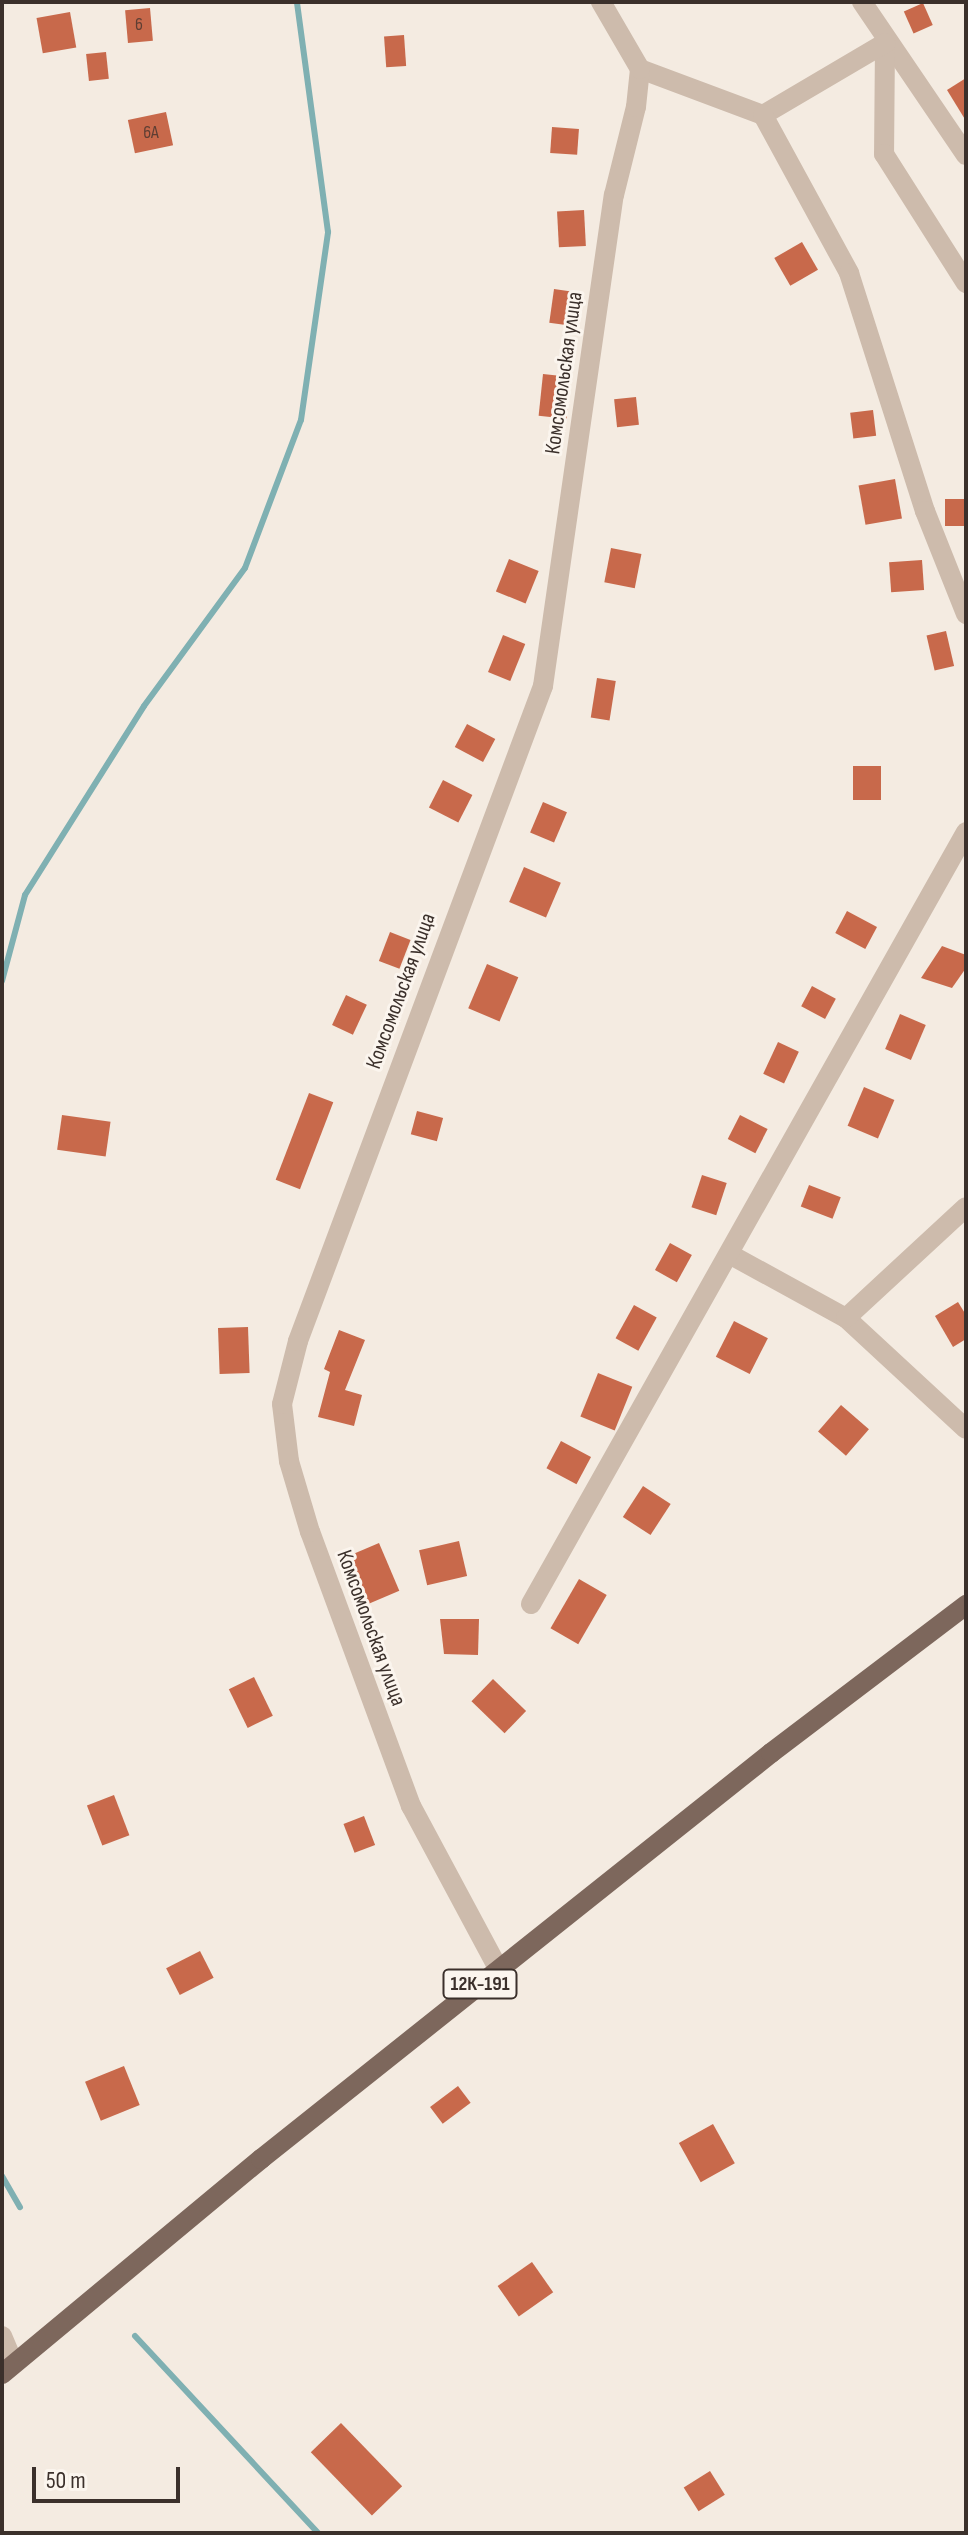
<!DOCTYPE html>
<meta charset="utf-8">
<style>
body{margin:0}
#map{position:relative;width:968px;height:2535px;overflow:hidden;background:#f4ebe1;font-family:"Sofia Sans Condensed",sans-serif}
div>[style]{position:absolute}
.stream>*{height:6px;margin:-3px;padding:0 3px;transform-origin:3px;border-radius:3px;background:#7fb0b2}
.building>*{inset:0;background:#c8694b;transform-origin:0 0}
.minor>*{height:20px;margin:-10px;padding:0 10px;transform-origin:10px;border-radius:10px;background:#cdbbac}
.major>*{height:20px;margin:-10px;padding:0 10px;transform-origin:10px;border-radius:10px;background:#7d675c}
span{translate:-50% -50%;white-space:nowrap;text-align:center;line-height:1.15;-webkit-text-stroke:6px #fbf5ee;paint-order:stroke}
.number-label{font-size:18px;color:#5e3e33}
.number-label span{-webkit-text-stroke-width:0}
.shield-label span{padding:2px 6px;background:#fbf5ee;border:2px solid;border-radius:6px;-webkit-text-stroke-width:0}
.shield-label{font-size:20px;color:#3b302b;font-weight:700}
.street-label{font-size:22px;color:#3b302b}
.frame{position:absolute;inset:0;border:4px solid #3b302b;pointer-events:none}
.scale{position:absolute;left:32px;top:2467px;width:148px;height:36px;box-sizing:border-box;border:4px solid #3b302b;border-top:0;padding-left:10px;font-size:24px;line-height:28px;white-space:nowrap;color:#3b302b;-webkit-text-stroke:6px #fbf5ee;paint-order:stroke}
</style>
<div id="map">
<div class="stream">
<i style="left:2px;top:981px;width:89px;rotate:-75deg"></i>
<i style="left:25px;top:895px;width:223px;rotate:-57.8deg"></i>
<i style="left:144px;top:706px;width:171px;rotate:-53.8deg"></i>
<i style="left:245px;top:568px;width:158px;rotate:-69.3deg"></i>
<i style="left:301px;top:420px;width:190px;rotate:-81.8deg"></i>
<i style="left:328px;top:232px;width:232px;rotate:-97.7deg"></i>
<i style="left:2px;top:2176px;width:36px;rotate:60deg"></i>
<i style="left:135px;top:2336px;width:269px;rotate:47.1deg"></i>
</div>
<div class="building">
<i style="left:923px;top:3px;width:24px;height:21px;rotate:66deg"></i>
<i style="left:150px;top:8px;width:33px;height:25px;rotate:85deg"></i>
<i style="left:70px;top:12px;width:36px;height:34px;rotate:80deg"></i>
<i style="left:404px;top:35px;width:31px;height:20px;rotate:86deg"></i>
<i style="left:106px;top:52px;width:27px;height:20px;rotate:84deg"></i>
<i style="clip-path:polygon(966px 78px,966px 121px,947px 90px)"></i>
<i style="left:166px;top:112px;width:34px;height:39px;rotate:78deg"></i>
<i style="left:552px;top:127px;width:27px;height:26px;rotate:4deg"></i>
<i style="left:584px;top:210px;width:36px;height:27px;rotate:87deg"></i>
<i style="left:802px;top:242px;width:32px;height:32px;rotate:60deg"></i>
<i style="left:554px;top:289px;width:28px;height:34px;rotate:8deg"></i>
<i style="left:543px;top:374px;width:28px;height:42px;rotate:6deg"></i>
<i style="left:636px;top:397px;width:28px;height:22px;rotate:84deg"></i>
<i style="left:873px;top:410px;width:26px;height:23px;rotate:83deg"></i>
<i style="left:895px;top:479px;width:40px;height:37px;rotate:80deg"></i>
<i style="left:966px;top:499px;width:27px;height:21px;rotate:90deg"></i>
<i style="left:611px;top:548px;width:31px;height:35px;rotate:11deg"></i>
<i style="left:509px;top:559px;width:32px;height:35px;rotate:22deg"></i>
<i style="left:922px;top:560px;width:30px;height:33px;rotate:86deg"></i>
<i style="left:946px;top:631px;width:36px;height:20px;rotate:77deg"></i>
<i style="left:503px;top:635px;width:24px;height:40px;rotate:22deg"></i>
<i style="left:597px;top:678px;width:19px;height:40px;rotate:9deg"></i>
<i style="left:467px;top:724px;width:32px;height:26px;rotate:28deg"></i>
<i style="left:853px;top:766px;width:28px;height:34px"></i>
<i style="left:443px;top:780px;width:33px;height:31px;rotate:27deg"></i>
<i style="left:543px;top:802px;width:26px;height:33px;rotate:23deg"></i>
<i style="left:524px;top:867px;width:40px;height:38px;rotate:23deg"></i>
<i style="left:847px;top:911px;width:34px;height:25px;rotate:28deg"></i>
<i style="left:390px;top:932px;width:22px;height:31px;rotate:21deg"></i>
<i style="clip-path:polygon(942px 946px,966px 955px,966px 968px,952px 988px,921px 978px)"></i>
<i style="left:487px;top:964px;width:34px;height:48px;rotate:23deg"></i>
<i style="left:812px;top:986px;width:27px;height:23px;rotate:28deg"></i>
<i style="left:346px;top:995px;width:23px;height:33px;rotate:25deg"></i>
<i style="left:900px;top:1014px;width:28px;height:38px;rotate:23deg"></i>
<i style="left:778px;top:1042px;width:23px;height:35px;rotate:25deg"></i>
<i style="left:864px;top:1087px;width:33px;height:42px;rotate:23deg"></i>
<i style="left:309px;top:1093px;width:26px;height:93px;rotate:21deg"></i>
<i style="left:417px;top:1111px;width:27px;height:24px;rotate:15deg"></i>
<i style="left:62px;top:1115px;width:49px;height:35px;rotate:8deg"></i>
<i style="left:740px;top:1115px;width:31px;height:27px;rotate:27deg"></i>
<i style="left:702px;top:1175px;width:26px;height:34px;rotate:18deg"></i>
<i style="left:809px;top:1185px;width:34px;height:23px;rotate:21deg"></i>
<i style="left:670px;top:1243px;width:25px;height:31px;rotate:29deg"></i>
<i style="clip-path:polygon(958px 1302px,966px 1315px,966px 1339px,953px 1347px,935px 1316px)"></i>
<i style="left:634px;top:1305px;width:26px;height:38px;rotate:29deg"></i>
<i style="left:734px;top:1321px;width:38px;height:40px;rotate:27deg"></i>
<i style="left:248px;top:1327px;width:46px;height:30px;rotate:88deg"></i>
<i style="clip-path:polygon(339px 1330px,365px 1340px,345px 1390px,362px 1395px,354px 1426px,318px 1417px,330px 1372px,324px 1369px)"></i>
<i style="left:598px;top:1373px;width:37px;height:47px;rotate:22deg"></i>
<i style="left:841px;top:1405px;width:37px;height:35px;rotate:41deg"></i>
<i style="left:561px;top:1441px;width:34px;height:31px;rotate:28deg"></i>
<i style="left:643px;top:1486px;width:33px;height:37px;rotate:33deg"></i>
<i style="left:459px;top:1541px;width:36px;height:41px;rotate:77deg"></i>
<i style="left:379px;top:1543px;width:52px;height:37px;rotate:67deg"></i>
<i style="left:579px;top:1579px;width:32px;height:57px;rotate:30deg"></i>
<i style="clip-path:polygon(440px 1619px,479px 1619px,478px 1655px,444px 1654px)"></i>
<i style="left:254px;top:1677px;width:43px;height:28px;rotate:64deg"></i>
<i style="left:493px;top:1679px;width:46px;height:31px;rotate:44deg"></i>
<i style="left:114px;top:1795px;width:43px;height:29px;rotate:69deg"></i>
<i style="left:364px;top:1816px;width:31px;height:22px;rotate:69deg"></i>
<i style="left:200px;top:1951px;width:30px;height:38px;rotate:63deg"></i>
<i style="left:124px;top:2066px;width:42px;height:42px;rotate:68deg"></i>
<i style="left:458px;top:2086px;width:21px;height:35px;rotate:53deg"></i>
<i style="left:713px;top:2124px;width:45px;height:39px;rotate:61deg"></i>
<i style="left:532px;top:2262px;width:37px;height:42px;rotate:55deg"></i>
<i style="left:341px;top:2423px;width:88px;height:42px;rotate:46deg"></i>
<i style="left:710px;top:2471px;width:28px;height:31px;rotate:58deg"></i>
</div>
<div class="minor">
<i style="left:862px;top:2px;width:185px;rotate:55.8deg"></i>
<i style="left:885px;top:43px;width:111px;rotate:90.5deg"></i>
<i style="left:884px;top:154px;width:153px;rotate:57.6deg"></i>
<i style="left:640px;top:69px;width:131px;rotate:20.5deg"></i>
<i style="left:763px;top:115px;width:142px;rotate:-30.5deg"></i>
<i style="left:763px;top:115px;width:180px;rotate:61.4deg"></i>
<i style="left:849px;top:273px;width:250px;rotate:72.3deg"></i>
<i style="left:925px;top:511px;width:111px;rotate:68.3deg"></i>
<i style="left:731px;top:1255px;width:131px;rotate:28.7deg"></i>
<i style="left:846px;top:1318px;width:163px;rotate:42.8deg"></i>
<i style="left:846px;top:1318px;width:163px;rotate:-42.8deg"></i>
<i style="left:531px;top:1604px;width:886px;rotate:-60.6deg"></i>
<i style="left:499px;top:1970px;width:186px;rotate:-118.2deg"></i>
<i style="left:411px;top:1806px;width:292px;rotate:-110.2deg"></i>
<i style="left:310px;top:1532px;width:74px;rotate:-106.5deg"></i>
<i style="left:289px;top:1461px;width:57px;rotate:-97deg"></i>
<i style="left:282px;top:1404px;width:65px;rotate:-75.7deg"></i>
<i style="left:298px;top:1341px;width:699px;rotate:-69.49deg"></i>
<i style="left:543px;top:686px;width:496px;rotate:-81.8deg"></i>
<i style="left:614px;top:195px;width:91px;rotate:-76deg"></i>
<i style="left:636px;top:107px;width:38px;rotate:-84deg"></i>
<i style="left:640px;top:69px;width:78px;rotate:-120.2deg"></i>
<i style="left:2px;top:2336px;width:30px;rotate:67deg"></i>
</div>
<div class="major">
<i style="left:2px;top:2374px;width:337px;rotate:-39.7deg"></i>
<i style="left:261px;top:2159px;width:652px;rotate:-38.52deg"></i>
<i style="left:771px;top:1753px;width:245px;rotate:-37.2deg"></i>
</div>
<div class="number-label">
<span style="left:139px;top:25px">6</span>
<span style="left:151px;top:133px">6А</span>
</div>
<div class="shield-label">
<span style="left:480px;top:1984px">12К-191</span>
</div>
<div class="street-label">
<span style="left:564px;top:373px;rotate:-82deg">Комсомольская улица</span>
<span style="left:401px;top:991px;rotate:-70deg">Комсомольская улица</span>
<span style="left:371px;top:1628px;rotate:70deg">Комсомольская улица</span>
</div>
<div class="frame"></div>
<div class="scale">50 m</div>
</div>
